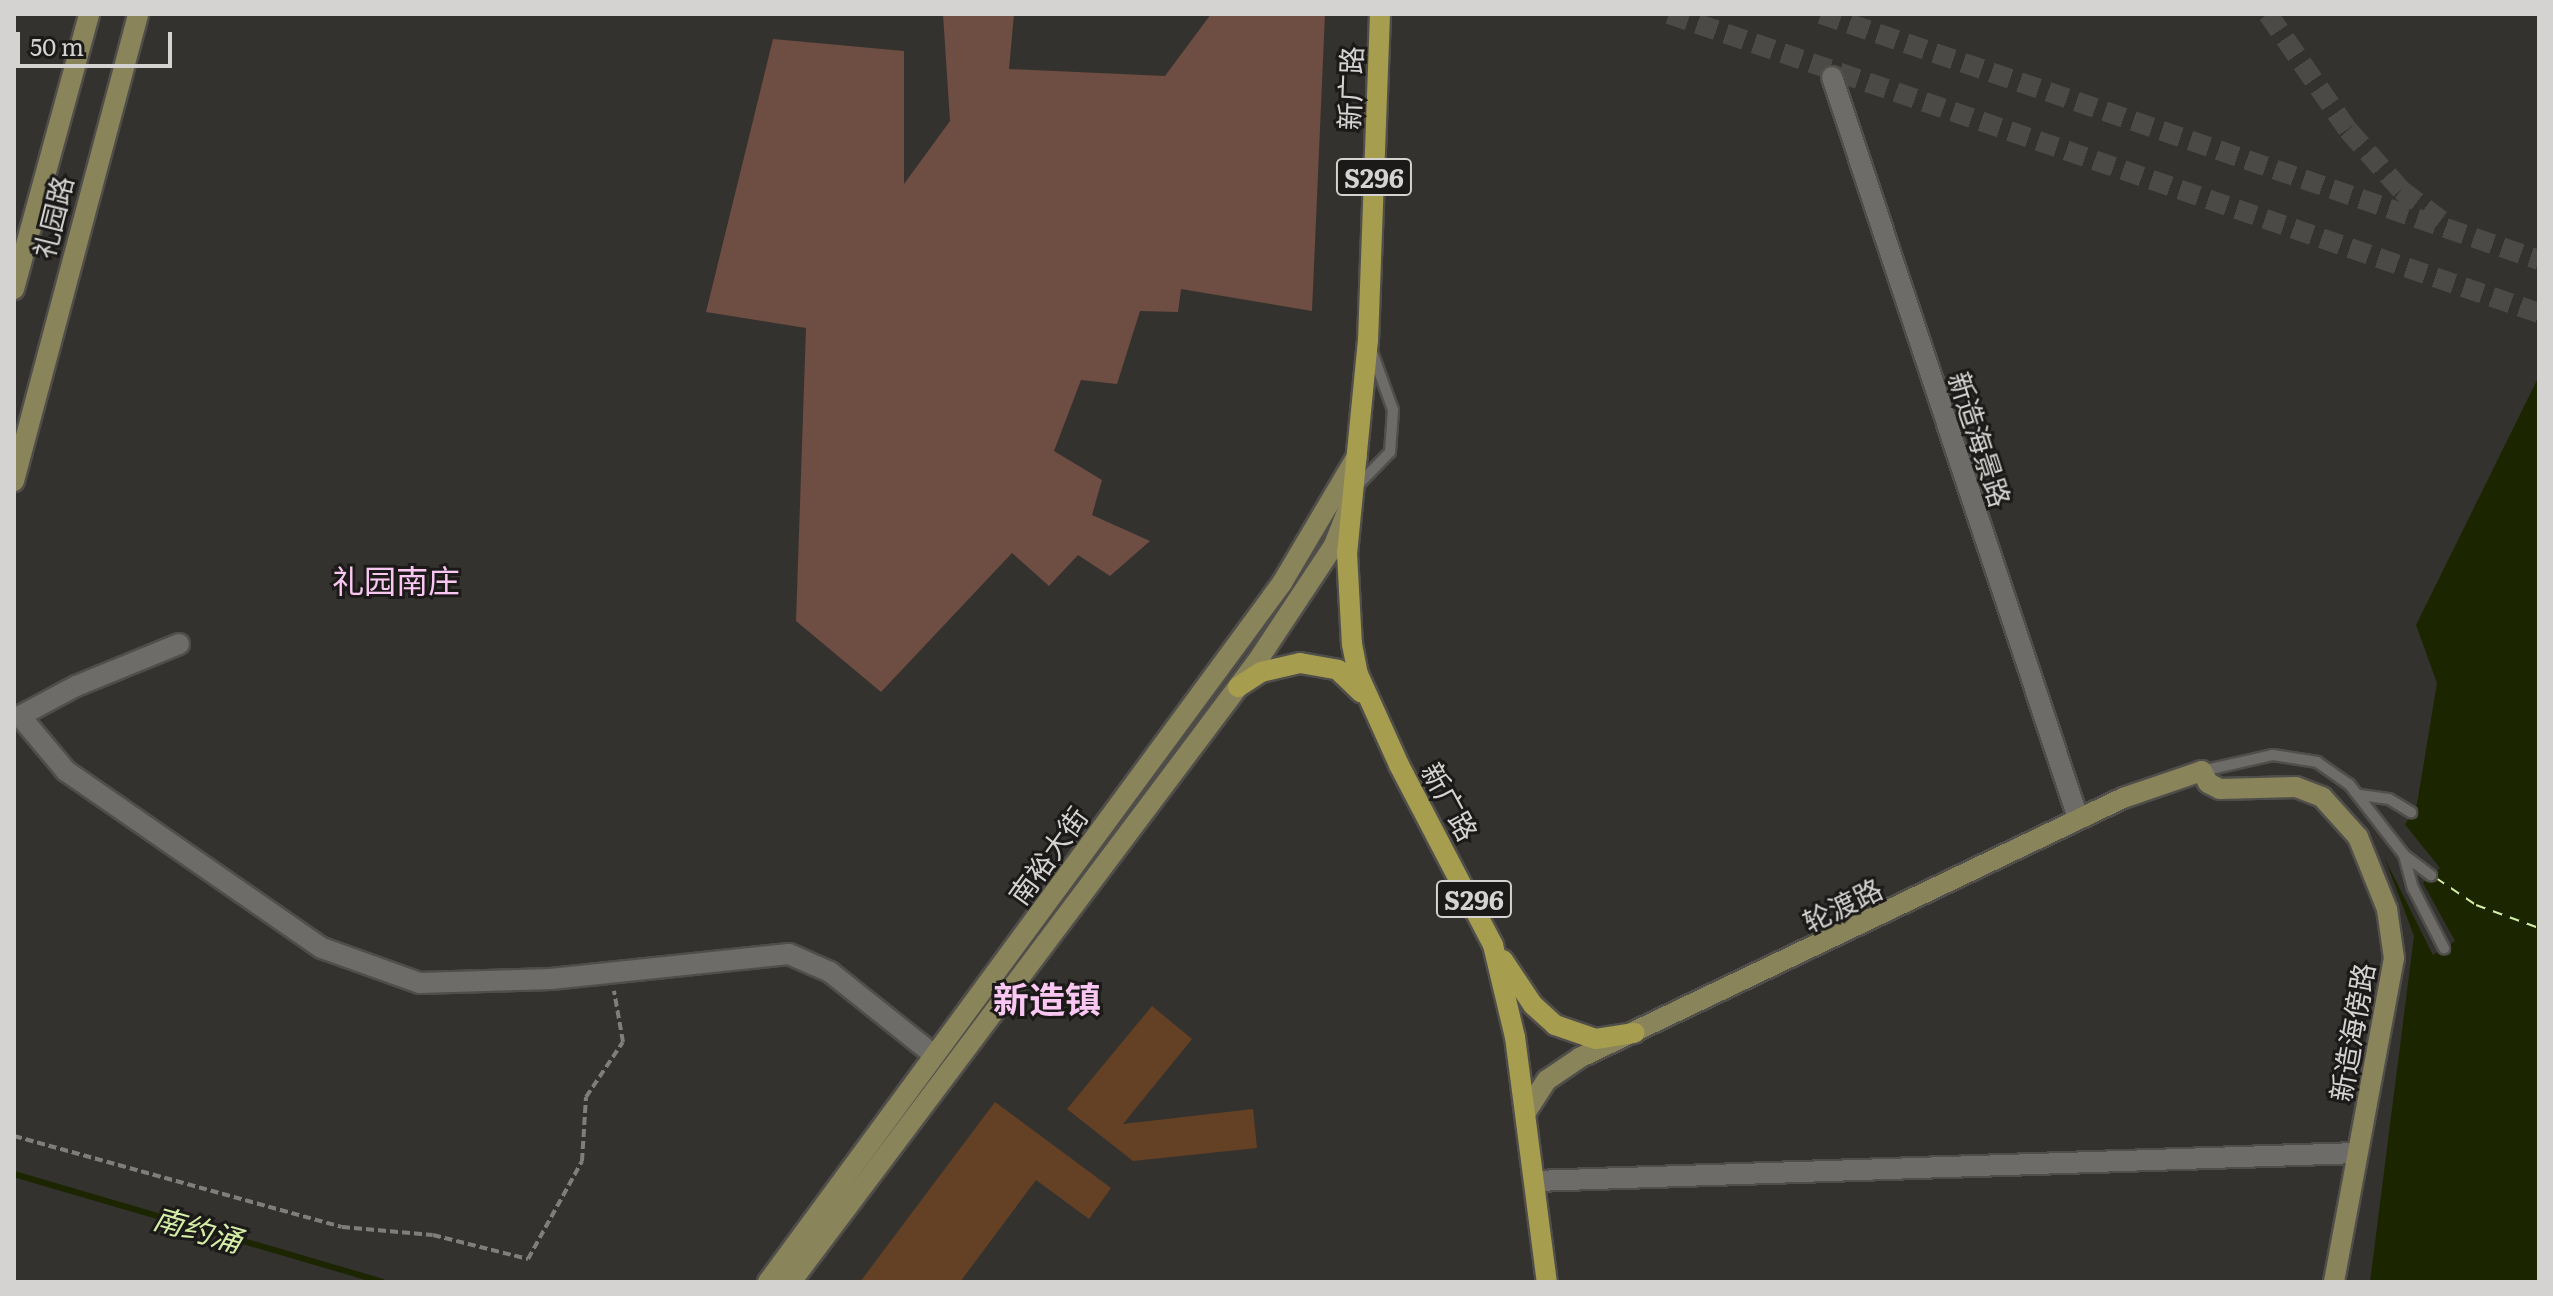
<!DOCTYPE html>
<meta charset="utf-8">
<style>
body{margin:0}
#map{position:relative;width:2553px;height:1296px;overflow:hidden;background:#34322e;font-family:Literata,"Noto Sans SC",serif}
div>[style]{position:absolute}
.green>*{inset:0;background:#6e4d43}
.water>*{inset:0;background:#1b2600}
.pier>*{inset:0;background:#34322e}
.stream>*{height:6px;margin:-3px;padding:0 3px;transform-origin:3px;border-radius:3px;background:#1b2600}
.ferry>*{height:2px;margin-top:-1px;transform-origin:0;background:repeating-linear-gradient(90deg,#d4eda7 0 10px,transparent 0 18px)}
.building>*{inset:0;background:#644125}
.primary-tunnel>*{height:20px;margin-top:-10px;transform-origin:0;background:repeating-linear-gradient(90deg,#4c4a46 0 20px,transparent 0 30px)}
.path>*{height:4px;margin-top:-2px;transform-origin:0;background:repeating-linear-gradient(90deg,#807e7b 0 8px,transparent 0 12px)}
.roads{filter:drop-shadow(2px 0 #504e4a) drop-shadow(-2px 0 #504e4a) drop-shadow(0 2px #504e4a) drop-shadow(0 -2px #504e4a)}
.lane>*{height:10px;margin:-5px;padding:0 5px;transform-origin:5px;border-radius:5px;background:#6e6c68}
.street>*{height:20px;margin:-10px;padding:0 10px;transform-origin:10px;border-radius:10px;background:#6e6c68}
.secondary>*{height:20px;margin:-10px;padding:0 10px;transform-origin:10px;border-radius:10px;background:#8a845b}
.primary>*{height:20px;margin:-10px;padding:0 10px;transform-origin:10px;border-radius:10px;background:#a79d4e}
span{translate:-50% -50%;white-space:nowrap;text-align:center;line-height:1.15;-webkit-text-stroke:6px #1b1a18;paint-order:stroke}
.shield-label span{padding:2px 6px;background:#1b1a18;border:2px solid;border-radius:6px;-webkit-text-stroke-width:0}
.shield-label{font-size:26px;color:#d5d3d1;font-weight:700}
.street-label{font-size:28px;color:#d5d3d1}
.water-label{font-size:30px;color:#d4eda7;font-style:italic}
.quarter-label{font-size:32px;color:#fac7f3}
.district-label{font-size:36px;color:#fac7f3;font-weight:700}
.frame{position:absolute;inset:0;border:16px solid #d5d3d1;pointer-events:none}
.scale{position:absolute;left:16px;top:32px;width:156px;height:36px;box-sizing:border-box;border:4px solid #d5d3d1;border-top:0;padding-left:10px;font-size:24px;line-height:28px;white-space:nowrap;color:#d5d3d1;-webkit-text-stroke:6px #1b1a18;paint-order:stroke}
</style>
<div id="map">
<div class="green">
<i style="clip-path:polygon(943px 14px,1014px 14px,1009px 69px,1165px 76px,1211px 14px,1325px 14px,1312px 311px,1181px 289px,1178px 312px,1140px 311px,1117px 384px,1081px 380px,1054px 451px,1102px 480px,1092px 515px,1150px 541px,1110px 576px,1078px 555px,1049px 586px,1012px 553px,881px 692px,796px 621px,806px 328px,706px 312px,773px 39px,904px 51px,904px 184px,950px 121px)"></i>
</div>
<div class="water">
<i style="clip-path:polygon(2539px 376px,2539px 1282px,2370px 1282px,2414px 936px,2385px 859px,2417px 804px,2437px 683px,2416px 625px)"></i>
</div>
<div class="pier">
<i style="clip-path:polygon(2403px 822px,2440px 868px,2423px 883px,2455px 941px,2433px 955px,2385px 859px)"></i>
</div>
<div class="stream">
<i style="left:14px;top:1174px;width:384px;rotate:16.3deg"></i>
</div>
<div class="ferry">
<i style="left:2436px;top:878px;width:48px;rotate:34deg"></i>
<i style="left:2476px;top:905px;width:67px;rotate:20.1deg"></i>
</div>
<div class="building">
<i style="clip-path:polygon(1152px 1006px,1192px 1039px,1123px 1124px,1253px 1109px,1257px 1148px,1133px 1161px,1067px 1109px)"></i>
<i style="clip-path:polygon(995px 1102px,1111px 1188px,1089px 1219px,1036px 1180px,960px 1282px,860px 1282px)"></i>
</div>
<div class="primary-tunnel">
<i style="left:1669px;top:14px;width:920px;rotate:18.97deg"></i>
<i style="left:1821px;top:14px;width:759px;rotate:18.91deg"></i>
<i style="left:2268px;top:14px;width:141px;rotate:55.4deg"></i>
<i style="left:2348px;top:130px;width:80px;rotate:48.5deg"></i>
<i style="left:2401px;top:190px;width:51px;rotate:37.1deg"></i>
</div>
<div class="path">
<i style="left:14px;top:1136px;width:340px;rotate:15.5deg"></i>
<i style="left:342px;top:1227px;width:91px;rotate:5deg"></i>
<i style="left:433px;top:1235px;width:98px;rotate:14.2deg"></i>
<i style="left:528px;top:1259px;width:112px;rotate:-61.1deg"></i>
<i style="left:582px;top:1161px;width:64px;rotate:-86.4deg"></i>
<i style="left:586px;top:1097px;width:66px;rotate:-56.1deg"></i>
<i style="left:623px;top:1042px;width:52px;rotate:-100deg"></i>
</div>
<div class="roads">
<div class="lane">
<i style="left:1356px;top:487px;width:49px;rotate:-45.8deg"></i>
<i style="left:1390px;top:452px;width:42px;rotate:-85.9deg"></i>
<i style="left:1393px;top:410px;width:65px;rotate:-109.8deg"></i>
<i style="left:2202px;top:771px;width:73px;rotate:-12.7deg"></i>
<i style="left:2273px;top:755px;width:45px;rotate:9deg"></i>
<i style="left:2317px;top:762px;width:39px;rotate:35deg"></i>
<i style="left:2349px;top:784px;width:90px;rotate:52.2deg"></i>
<i style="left:2404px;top:855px;width:34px;rotate:37deg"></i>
<i style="left:2360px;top:795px;width:29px;rotate:8deg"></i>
<i style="left:2389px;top:799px;width:26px;rotate:31deg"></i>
<i style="left:2404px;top:855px;width:34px;rotate:75deg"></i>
<i style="left:2413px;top:888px;width:68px;rotate:62.7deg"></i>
</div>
<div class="street">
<i style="left:1832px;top:77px;width:781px;rotate:71.63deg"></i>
<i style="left:179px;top:644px;width:111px;rotate:157.8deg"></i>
<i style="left:76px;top:686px;width:64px;rotate:151.8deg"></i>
<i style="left:20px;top:716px;width:72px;rotate:50.1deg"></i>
<i style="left:66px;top:771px;width:311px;rotate:34.7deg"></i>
<i style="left:322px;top:948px;width:104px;rotate:19.7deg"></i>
<i style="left:420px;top:983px;width:131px;rotate:-1.7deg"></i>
<i style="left:551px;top:979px;width:239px;rotate:-6deg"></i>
<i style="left:789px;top:954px;width:45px;rotate:23.7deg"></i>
<i style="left:830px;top:972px;width:133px;rotate:38.6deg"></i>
<i style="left:1535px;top:1181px;width:822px;rotate:-1.95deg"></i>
</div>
<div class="secondary">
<i style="left:14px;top:289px;width:285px;rotate:-74.7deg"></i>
<i style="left:14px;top:481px;width:483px;rotate:-75.1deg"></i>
<i style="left:1526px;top:1112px;width:38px;rotate:-57deg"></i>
<i style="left:1547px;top:1080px;width:41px;rotate:-34.1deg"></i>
<i style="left:1581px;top:1057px;width:601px;rotate:-25.54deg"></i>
<i style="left:2123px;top:798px;width:83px;rotate:-18.9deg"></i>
<i style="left:2202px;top:771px;width:13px;rotate:63deg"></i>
<i style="left:2208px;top:783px;width:13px;rotate:27deg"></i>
<i style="left:2220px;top:789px;width:76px;rotate:-1.5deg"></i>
<i style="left:2296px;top:787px;width:28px;rotate:21deg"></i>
<i style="left:2322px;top:797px;width:54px;rotate:48deg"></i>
<i style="left:2358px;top:837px;width:78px;rotate:68.1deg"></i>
<i style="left:2387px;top:909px;width:49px;rotate:81.9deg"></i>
<i style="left:2394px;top:958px;width:330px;rotate:100.5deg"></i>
<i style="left:768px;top:1282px;width:868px;rotate:-53.67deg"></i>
<i style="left:1282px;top:583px;width:147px;rotate:-59.4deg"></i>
<i style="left:791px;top:1282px;width:774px;rotate:-53.09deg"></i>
<i style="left:1256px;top:663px;width:141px;rotate:-56.5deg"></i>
<i style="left:1334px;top:545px;width:41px;rotate:-68.5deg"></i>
</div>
<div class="primary">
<i style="left:1380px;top:14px;width:326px;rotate:92.1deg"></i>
<i style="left:1368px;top:340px;width:214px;rotate:95.6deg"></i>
<i style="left:1347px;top:553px;width:91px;rotate:86.9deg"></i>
<i style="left:1352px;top:644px;width:31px;rotate:79deg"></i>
<i style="left:1358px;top:674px;width:100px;rotate:65.7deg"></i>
<i style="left:1399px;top:765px;width:203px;rotate:62.4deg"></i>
<i style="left:1493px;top:945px;width:95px;rotate:76.6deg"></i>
<i style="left:1515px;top:1037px;width:247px;rotate:82.6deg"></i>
<i style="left:1238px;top:687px;width:27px;rotate:-33deg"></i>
<i style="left:1261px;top:672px;width:40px;rotate:-13deg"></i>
<i style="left:1300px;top:663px;width:39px;rotate:10deg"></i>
<i style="left:1338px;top:670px;width:32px;rotate:44deg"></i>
<i style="left:1503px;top:960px;width:54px;rotate:56.3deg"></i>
<i style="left:1533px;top:1005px;width:30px;rotate:42deg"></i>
<i style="left:1555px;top:1025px;width:43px;rotate:18.9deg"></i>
<i style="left:1596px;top:1039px;width:39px;rotate:-9deg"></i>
</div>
</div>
<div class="shield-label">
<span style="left:1374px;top:177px">S296</span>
<span style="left:1474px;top:899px">S296</span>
</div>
<div class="street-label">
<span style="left:1349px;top:88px;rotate:-88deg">新广路</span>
<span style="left:52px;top:217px;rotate:-76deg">礼园路</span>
<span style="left:1981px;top:439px;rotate:72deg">新造海景路</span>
<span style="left:1451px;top:801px;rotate:61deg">新广路</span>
<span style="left:1047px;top:855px;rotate:-54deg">南裕大街</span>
<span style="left:1842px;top:904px;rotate:-26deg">轮渡路</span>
<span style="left:2351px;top:1032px;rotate:-80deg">新造海傍路</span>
</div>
<div class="water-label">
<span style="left:198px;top:1228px;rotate:16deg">南约涌</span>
</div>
<div class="quarter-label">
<span style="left:396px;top:579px">礼园南庄</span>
</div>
<div class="district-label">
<span style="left:1047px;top:998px">新造镇</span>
</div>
<div class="frame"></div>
<div class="scale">50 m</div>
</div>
